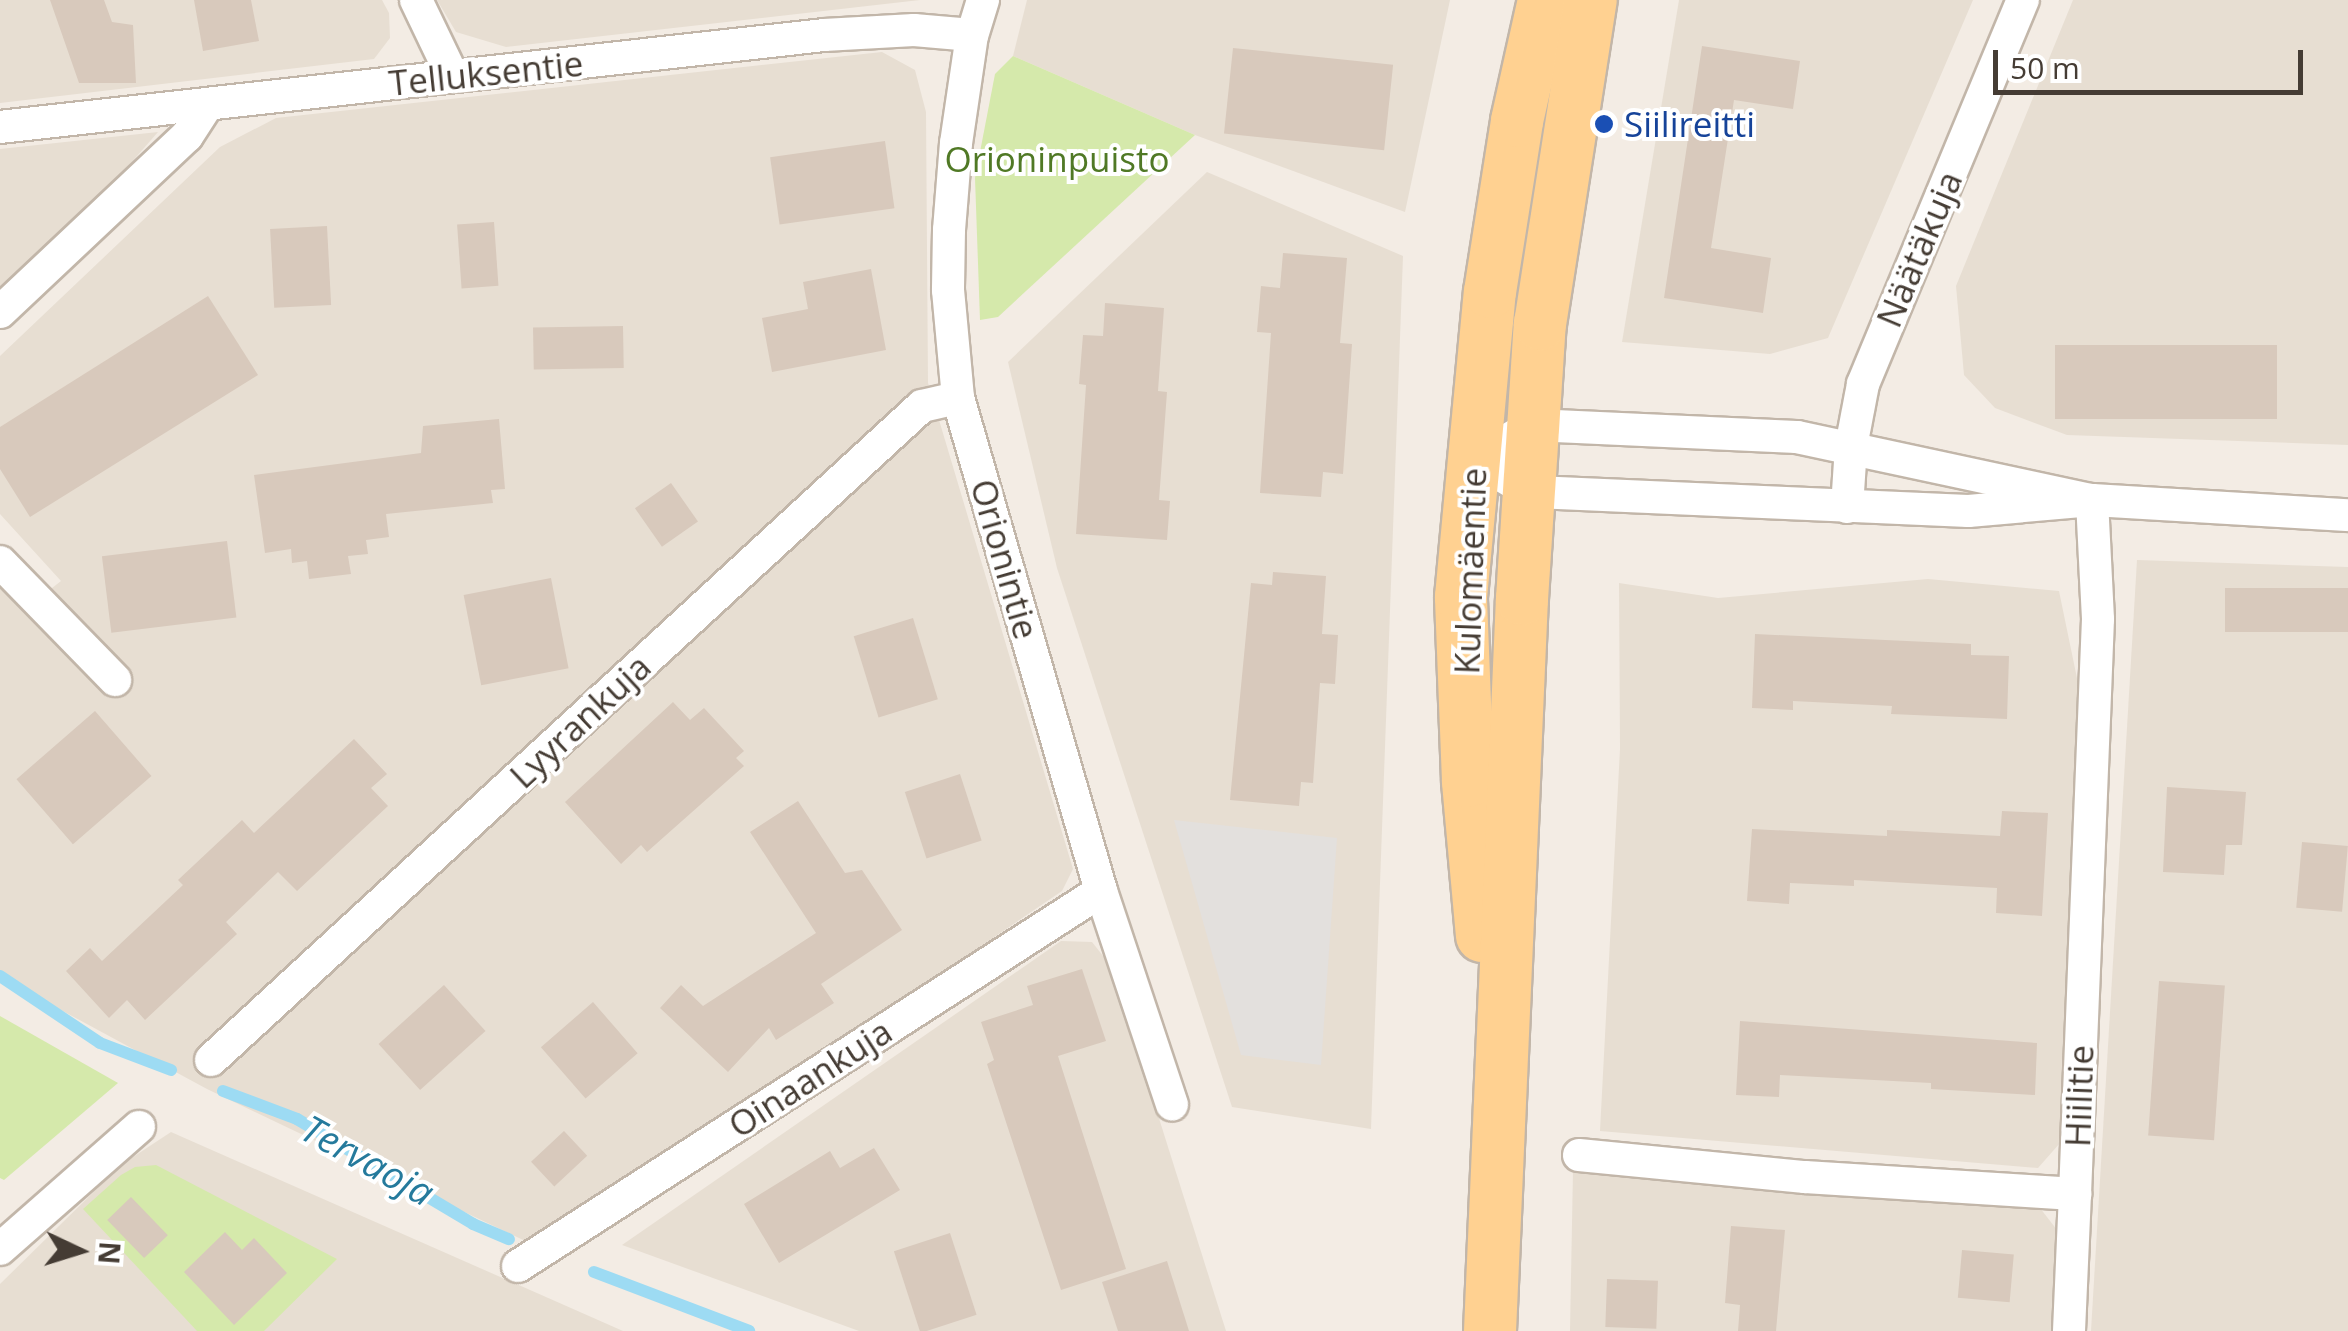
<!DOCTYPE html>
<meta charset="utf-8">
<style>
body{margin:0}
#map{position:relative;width:2348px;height:1331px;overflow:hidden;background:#f3ece4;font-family:"Open Sans",sans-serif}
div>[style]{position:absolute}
.residential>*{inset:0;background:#e7ded2}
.green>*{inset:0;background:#d5e9ab}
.parking>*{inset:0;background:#e3e0dd}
.stream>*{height:12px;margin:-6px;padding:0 6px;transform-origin:6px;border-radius:6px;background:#9ddbf3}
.building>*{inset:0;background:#d8c9bc;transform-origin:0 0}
.roads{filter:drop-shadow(2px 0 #c2b6a9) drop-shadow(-2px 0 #c2b6a9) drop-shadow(0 2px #c2b6a9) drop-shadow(0 -2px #c2b6a9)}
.street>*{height:32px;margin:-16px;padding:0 16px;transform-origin:16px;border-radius:16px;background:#fff}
.primary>*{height:52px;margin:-26px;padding:0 26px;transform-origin:26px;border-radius:26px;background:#ffd191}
.dots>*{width:28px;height:28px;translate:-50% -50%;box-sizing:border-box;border:5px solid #fff;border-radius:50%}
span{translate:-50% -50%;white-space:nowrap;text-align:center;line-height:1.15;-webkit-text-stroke:8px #fff;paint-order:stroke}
.street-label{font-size:35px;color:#453c34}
.transit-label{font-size:35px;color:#164399}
.left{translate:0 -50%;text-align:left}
.park-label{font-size:35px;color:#507925}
.water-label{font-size:38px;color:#257a9c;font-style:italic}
.north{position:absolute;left:30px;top:1201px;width:100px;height:100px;-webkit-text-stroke:8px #fff;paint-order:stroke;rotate:94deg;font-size:28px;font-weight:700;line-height:40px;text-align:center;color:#453c34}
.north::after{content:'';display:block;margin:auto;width:35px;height:45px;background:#453c34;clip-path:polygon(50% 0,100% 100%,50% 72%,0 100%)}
.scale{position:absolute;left:1993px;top:50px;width:310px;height:45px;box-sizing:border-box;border:5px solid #453c34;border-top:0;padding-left:12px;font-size:30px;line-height:35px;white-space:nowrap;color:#453c34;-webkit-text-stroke:8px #fff;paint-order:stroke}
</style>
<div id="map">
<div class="residential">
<i style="clip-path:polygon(0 0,382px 0,389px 13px,390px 38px,374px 59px,0 103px)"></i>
<i style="clip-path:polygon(437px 0,920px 0,506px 47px,456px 32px)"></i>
<i style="clip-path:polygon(1027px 0,1450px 0,1405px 212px,1195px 135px,1013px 56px)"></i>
<i style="clip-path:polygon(1679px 0,1973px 0,1828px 338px,1770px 354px,1622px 342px)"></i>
<i style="clip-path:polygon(2073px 0,2348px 0,2348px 445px,2067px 435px,1995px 408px,1964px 375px,1956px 286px)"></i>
<i style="clip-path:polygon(882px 52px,915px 70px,926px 112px,928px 383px,1073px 869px,1062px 891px,538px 1247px,207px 1089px,0 977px,0 573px,29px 606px,61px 581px,0 514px,0 356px,220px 147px,276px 118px)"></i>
<i style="clip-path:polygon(158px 132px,102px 196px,0 291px,0 149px)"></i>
<i style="clip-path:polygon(1207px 172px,1403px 256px,1371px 1129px,1232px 1107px,1057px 568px,1008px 362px)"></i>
<i style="clip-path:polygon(2137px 560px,2348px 567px,2348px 1331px,2091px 1331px)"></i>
<i style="clip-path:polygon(1928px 579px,2059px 591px,2079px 688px,2060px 1143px,2038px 1168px,1600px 1131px,1620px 749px,1619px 583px,1718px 598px)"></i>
<i style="clip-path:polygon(1061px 941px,1092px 942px,1111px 966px,1226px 1331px,859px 1331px,622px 1245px)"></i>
<i style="clip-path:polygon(171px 1132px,623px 1331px,0 1331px,0 1284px,121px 1165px)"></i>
<i style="clip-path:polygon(1573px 1170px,2040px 1208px,2064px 1239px,2059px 1331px,1570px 1331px)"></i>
</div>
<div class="green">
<i style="clip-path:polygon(1013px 56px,1195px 135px,998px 317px,980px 320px,975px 178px,995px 74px)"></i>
<i style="clip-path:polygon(0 1016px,118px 1083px,4px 1180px,0 1178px)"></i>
<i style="clip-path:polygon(156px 1165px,337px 1259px,264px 1331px,197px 1331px,83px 1209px,121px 1175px,135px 1167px)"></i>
</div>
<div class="parking">
<i style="clip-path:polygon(1174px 820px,1337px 838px,1321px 1065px,1241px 1055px)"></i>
</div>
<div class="stream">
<i style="left:0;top:976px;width:120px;rotate:33.8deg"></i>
<i style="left:100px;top:1043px;width:76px;rotate:20.8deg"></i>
<i style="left:223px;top:1091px;width:79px;rotate:20.7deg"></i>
<i style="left:297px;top:1119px;width:205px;rotate:30.8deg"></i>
<i style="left:473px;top:1224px;width:39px;rotate:23deg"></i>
<i style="left:594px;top:1272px;width:166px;rotate:20.8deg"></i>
</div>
<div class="building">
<i style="clip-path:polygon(50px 0,104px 0,112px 22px,133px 25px,136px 83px,79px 83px)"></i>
<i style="clip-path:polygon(194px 0,251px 0,259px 41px,203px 51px)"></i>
<i style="clip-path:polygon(1702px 46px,1800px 61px,1793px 109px,1734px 100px,1711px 248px,1771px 258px,1763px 313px,1664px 298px)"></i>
<i style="left:1233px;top:48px;width:161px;height:86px;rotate:6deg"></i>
<i style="left:885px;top:141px;width:68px;height:116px;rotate:82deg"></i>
<i style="left:494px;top:222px;width:64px;height:37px;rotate:86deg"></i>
<i style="left:327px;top:226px;width:79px;height:57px;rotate:87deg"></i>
<i style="clip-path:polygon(1283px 253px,1347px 258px,1340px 343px,1352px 344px,1343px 474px,1323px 472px,1321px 497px,1260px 493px,1271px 333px,1257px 332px,1261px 286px,1280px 288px)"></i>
<i style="clip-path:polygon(871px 269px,886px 350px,772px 372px,762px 318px,808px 309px,803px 282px)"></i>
<i style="clip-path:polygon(208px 296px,258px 375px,30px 517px,0 469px,0 427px)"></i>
<i style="clip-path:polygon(1105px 303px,1164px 308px,1158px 391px,1167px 392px,1159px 500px,1170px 501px,1167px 540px,1076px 534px,1086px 385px,1079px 384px,1083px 335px,1103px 336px)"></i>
<i style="left:623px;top:326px;width:42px;height:90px;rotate:89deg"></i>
<i style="left:2055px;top:345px;width:222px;height:74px"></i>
<i style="clip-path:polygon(499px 419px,505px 489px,491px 490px,493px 503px,386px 514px,389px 537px,366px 540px,368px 554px,348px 556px,351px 574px,309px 579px,307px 561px,292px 563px,291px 549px,265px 553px,254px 475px,421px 453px,423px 426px)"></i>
<i style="left:671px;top:483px;width:47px;height:44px;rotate:55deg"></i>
<i style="left:227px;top:541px;width:77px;height:126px;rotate:83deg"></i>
<i style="clip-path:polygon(1273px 572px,1326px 576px,1322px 634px,1338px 635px,1335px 684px,1320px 683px,1313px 783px,1301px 782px,1299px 806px,1230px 800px,1251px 583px,1272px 585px)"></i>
<i style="left:551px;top:578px;width:92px;height:89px;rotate:79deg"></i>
<i style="left:2348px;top:588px;width:44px;height:123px;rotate:90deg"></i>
<i style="left:913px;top:618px;width:85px;height:62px;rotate:73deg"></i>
<i style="clip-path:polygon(1755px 634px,1971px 644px,1971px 655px,2009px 656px,2007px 719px,1891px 714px,1892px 706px,1793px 701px,1793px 710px,1752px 708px)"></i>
<i style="clip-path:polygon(673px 702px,690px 720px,704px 708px,744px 751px,736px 758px,744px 766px,647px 852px,641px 845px,621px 864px,565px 802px)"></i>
<i style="left:95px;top:711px;width:86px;height:104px;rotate:49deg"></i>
<i style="clip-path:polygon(354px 739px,387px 774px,371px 788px,388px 806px,297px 891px,278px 872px,226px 922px,237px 934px,145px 1020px,127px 1000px,109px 1018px,66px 971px,90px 948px,102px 961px,183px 885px,178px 880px,242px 820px,254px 833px)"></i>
<i style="left:960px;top:774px;width:70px;height:58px;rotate:72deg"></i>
<i style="clip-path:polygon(2167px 787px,2246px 792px,2242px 845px,2226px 845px,2224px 875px,2163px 872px)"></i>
<i style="clip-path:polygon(798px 801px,845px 873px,862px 870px,902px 930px,821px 984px,834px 1003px,776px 1040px,769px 1028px,728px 1072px,660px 1008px,681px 985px,703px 1006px,816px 933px,750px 832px)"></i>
<i style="clip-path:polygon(2002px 811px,2048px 813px,2042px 916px,1996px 913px,1997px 888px,1854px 880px,1854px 886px,1790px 883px,1789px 904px,1747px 901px,1752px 829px,1887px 836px,1887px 830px,2000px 836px)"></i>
<i style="left:2302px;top:842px;width:46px;height:66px;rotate:5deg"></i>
<i style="clip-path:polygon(1082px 969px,1106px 1041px,1058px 1056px,1126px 1269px,1061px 1290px,987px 1064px,994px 1060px,981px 1022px,1033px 1005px,1027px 986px)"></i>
<i style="left:2159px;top:981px;width:66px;height:155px;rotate:4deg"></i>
<i style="left:444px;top:985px;width:62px;height:88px;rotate:48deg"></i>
<i style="left:593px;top:1002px;width:68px;height:69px;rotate:49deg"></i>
<i style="clip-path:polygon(1740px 1021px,2037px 1043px,2035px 1095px,1931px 1089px,1931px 1083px,1780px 1075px,1779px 1097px,1736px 1095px)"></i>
<i style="left:564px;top:1131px;width:34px;height:45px;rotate:47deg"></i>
<i style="clip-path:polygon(874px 1148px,900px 1190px,779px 1263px,744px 1204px,830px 1151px,840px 1168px)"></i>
<i style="left:131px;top:1197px;width:53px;height:33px;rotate:46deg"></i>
<i style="clip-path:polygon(1731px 1226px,1785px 1230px,1776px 1331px,1738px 1331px,1740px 1305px,1725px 1303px)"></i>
<i style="clip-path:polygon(225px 1232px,242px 1250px,254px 1238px,287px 1273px,234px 1325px,184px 1272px)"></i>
<i style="left:950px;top:1233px;width:86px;height:59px;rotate:72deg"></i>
<i style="left:1962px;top:1250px;width:52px;height:48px;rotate:5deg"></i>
<i style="clip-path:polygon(1167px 1261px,1189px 1331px,1118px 1331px,1102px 1282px)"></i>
<i style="left:1607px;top:1279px;width:51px;height:48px;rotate:2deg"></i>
</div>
<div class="roads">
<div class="street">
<i style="left:416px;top:0;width:83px;rotate:64.4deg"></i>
<i style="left:983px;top:0;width:37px;rotate:107deg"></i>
<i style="left:972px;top:35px;width:109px;rotate:98.4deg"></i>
<i style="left:956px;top:143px;width:87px;rotate:94.6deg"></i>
<i style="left:949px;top:230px;width:60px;rotate:91deg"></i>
<i style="left:948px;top:290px;width:108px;rotate:84.7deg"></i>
<i style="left:958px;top:398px;width:513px;rotate:73.82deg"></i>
<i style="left:1101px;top:891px;width:225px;rotate:71.6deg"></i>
<i style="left:0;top:127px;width:829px;rotate:-6.37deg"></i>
<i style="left:824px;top:35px;width:90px;rotate:-3.2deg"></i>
<i style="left:914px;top:30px;width:58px;rotate:4.9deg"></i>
<i style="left:0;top:312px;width:257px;rotate:-43.3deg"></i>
<i style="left:187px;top:136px;width:35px;rotate:-57deg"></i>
<i style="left:2092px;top:500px;width:124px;rotate:174.9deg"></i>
<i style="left:1968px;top:511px;width:439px;rotate:-177.5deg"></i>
<i style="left:1529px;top:492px;width:64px;rotate:-149deg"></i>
<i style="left:1474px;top:459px;width:68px;rotate:-30deg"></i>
<i style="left:1533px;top:425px;width:264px;rotate:2.6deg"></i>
<i style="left:1797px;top:437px;width:302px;rotate:12.1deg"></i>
<i style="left:2092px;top:500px;width:256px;rotate:3.4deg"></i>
<i style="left:1847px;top:507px;width:60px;rotate:-86.2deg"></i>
<i style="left:1851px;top:447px;width:64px;rotate:-79.2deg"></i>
<i style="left:1863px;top:384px;width:416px;rotate:-67.4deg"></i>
<i style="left:0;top:562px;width:165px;rotate:45.7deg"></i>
<i style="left:211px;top:1060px;width:966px;rotate:-42.61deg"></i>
<i style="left:922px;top:406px;width:37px;rotate:-13deg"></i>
<i style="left:1579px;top:1155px;width:227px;rotate:5.6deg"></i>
<i style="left:1805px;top:1177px;width:271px;rotate:3.6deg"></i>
<i style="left:2075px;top:1194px;width:575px;rotate:-87.71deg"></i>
<i style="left:2098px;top:619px;width:119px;rotate:-92.9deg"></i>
<i style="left:0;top:1249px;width:185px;rotate:-41.3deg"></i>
<i style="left:518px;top:1266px;width:693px;rotate:-32.75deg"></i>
<i style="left:2069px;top:1331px;width:137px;rotate:-87.5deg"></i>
</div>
<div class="primary">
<i style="left:1482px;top:936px;width:156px;rotate:-95.2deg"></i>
<i style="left:1468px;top:781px;width:184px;rotate:-92.2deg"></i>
<i style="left:1461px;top:597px;width:306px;rotate:-84.6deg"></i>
<i style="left:1490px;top:292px;width:173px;rotate:-81deg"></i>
<i style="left:1517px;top:121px;width:124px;rotate:-77.4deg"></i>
<i style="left:1490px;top:1331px;width:733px;rotate:-87.5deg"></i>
<i style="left:1522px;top:599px;width:276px;rotate:-86.3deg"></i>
<i style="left:1540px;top:324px;width:328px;rotate:-81.1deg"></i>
</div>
</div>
<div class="dots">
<i style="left:1604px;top:124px;background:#1a4fb4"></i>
</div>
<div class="street-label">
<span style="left:486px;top:73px;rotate:-6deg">Telluksentie</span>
<span style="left:1919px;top:249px;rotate:-67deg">Näätäkuja</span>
<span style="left:1005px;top:559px;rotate:74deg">Orionintie</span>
<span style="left:1470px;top:571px;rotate:-88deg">Kulomäentie</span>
<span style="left:580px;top:721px;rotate:-43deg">Lyyrankuja</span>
<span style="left:810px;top:1078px;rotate:-33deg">Oinaankuja</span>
<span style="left:2079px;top:1096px;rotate:-88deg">Hiilitie</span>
</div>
<div class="transit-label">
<span class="left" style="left:1624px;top:124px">Siilireitti</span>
</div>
<div class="park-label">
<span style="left:1057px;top:159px">Orioninpuisto</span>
</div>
<div class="water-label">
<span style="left:368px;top:1160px;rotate:29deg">Tervaoja</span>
</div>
<div class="north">N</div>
<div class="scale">50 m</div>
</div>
